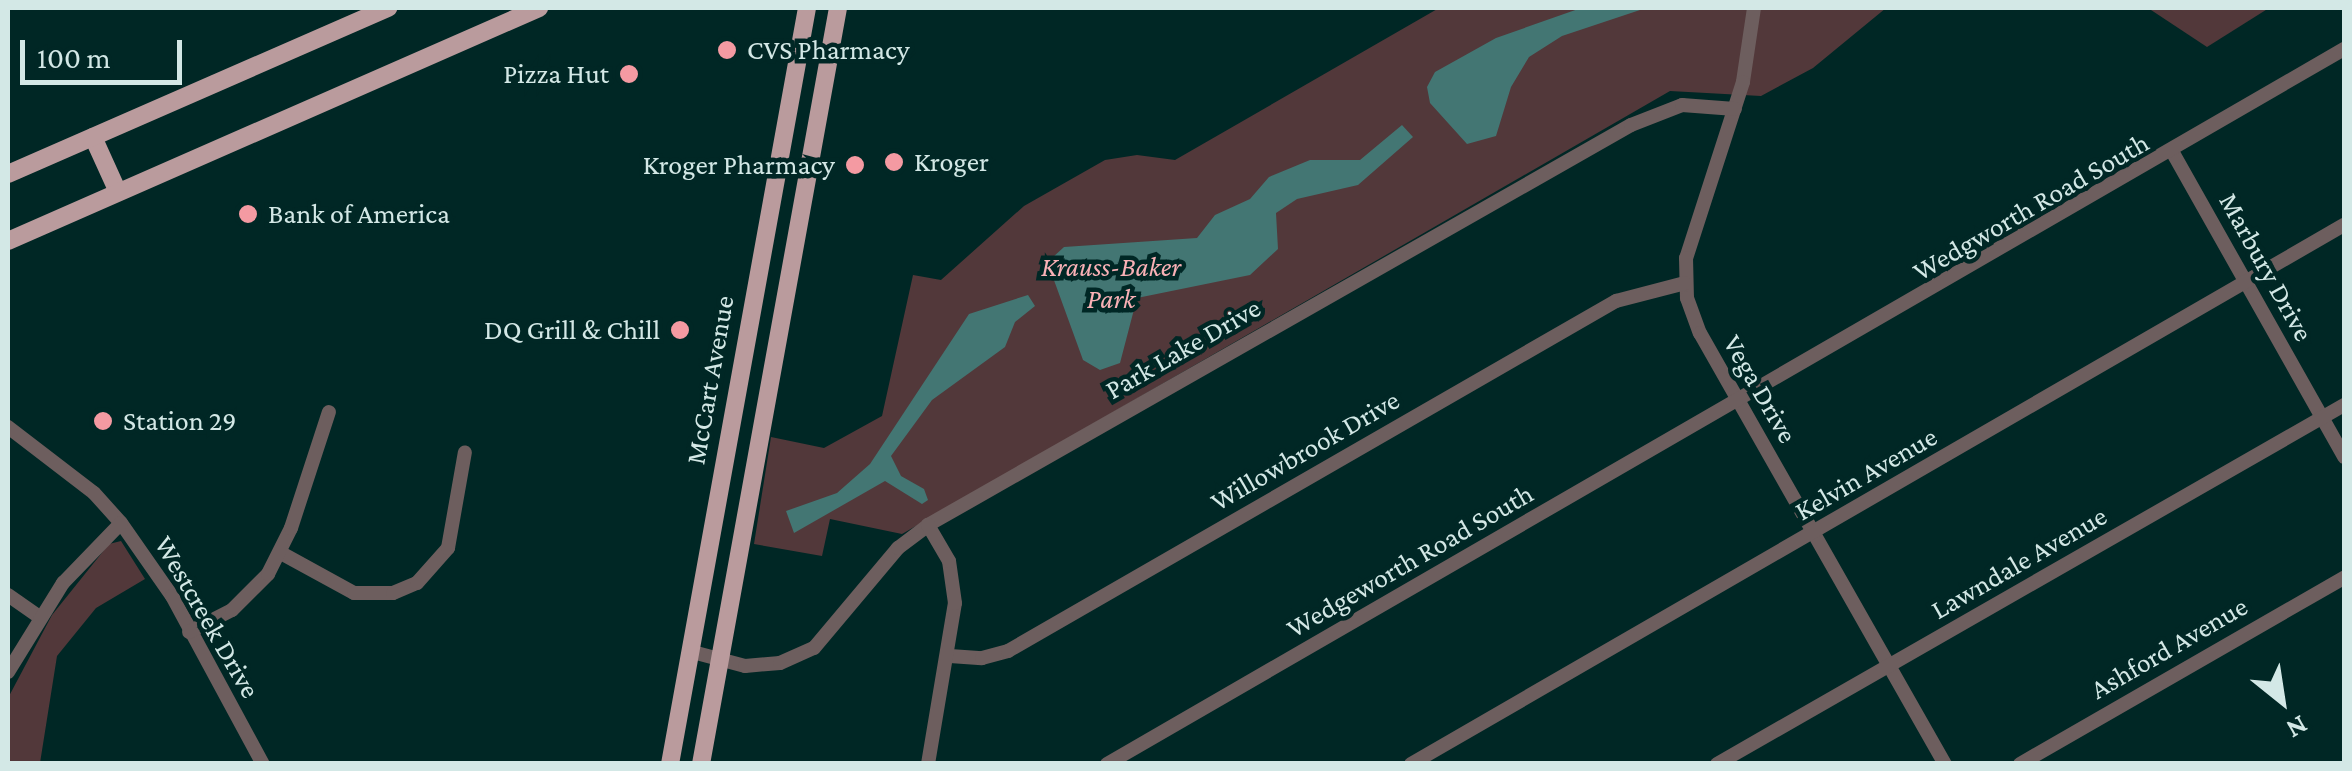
<!DOCTYPE html>
<style>
body{margin:0}
#map{position:relative;width:2352px;height:771px;overflow:hidden;background:#002725;font-family:"Crimson Pro",serif}
div>[style]{position:absolute}
.green>*{inset:0;background:#52383a}
.water>*{inset:0;background:#437673}
.minor>*{height:14px;margin:-7px;padding:0 7px;transform-origin:7px;border-radius:7px;background:#6d5e5e}
.major>*{height:18px;margin:-9px;padding:0 9px;transform-origin:9px;border-radius:9px;background:#ba9b9d}
.dots>*{width:28px;height:28px;translate:-50% -50%;box-sizing:border-box;border:5px solid #002725;border-radius:50%}
span{translate:-50% -50%;white-space:nowrap;text-align:center;line-height:1.15;-webkit-text-stroke:9px #002725;paint-order:stroke}
.poi-label{font-size:28px;color:#d3e8e6}
.left{translate:0 -50%;text-align:left}
.right{translate:-100% -50%;text-align:right}
.street-label{font-size:28px;color:#d3e8e6}
.park-label{font-size:28px;color:#f9b1b6;font-style:italic}
.frame{position:absolute;inset:0;border:10px solid #d3e8e6;pointer-events:none}
.north{position:absolute;left:2232px;top:651px;width:100px;height:100px;-webkit-text-stroke:8px #002725;paint-order:stroke;rotate:150deg;font-size:28px;font-weight:700;line-height:40px;text-align:center;color:#d3e8e6}
.north::after{content:'';display:block;margin:auto;width:35px;height:45px;background:#d3e8e6;clip-path:polygon(50% 0,100% 100%,50% 72%,0 100%)}
.scale{position:absolute;left:20px;top:40px;width:162px;height:45px;box-sizing:border-box;border:5px solid #d3e8e6;border-top:0;padding-left:12px;font-size:30px;line-height:35px;white-space:nowrap;color:#d3e8e6;-webkit-text-stroke:8px #002725;paint-order:stroke}
</style>
<div id="map">
<div class="green">
<i style="clip-path:polygon(1439px 8px,1886px 8px,1813px 68px,1761px 96px,1670px 91px,902px 534px,830px 519px,822px 556px,754px 544px,771px 437px,824px 448px,882px 416px,913px 275px,941px 280px,1024px 206px,1105px 160px,1137px 155px,1175px 160px)"></i>
<i style="clip-path:polygon(2148px 8px,2269px 8px,2207px 47px)"></i>
<i style="clip-path:polygon(121px 541px,145px 579px,96px 608px,57px 656px,40px 763px,8px 764px,8px 698px,52px 615px,109px 544px)"></i>
</div>
<div class="water">
<i style="clip-path:polygon(1581px 8px,1646px 8px,1562px 36px,1529px 57px,1511px 87px,1496px 136px,1467px 144px,1430px 103px,1427px 87px,1435px 72px,1496px 38px)"></i>
<i style="clip-path:polygon(1402px 125px,1413px 137px,1358px 185px,1297px 199px,1276px 213px,1278px 249px,1250px 275px,1137px 298px,1120px 363px,1100px 370px,1083px 360px,1051px 272px,1052px 258px,1064px 247px,1197px 238px,1215px 215px,1250px 199px,1269px 177px,1310px 160px,1360px 160px)"></i>
<i style="clip-path:polygon(1028px 295px,1035px 306px,1015px 322px,1005px 347px,932px 400px,891px 456px,901px 476px,924px 489px,928px 500px,922px 504px,885px 481px,794px 533px,786px 511px,837px 493px,870px 464px,969px 314px)"></i>
</div>
<div class="minor">
<i style="left:1754px;top:8px;width:75px;rotate:98.5deg"></i>
<i style="left:1743px;top:82px;width:185px;rotate:107.9deg"></i>
<i style="left:1686px;top:258px;width:40px;rotate:88.6deg"></i>
<i style="left:1687px;top:298px;width:37px;rotate:70deg"></i>
<i style="left:1700px;top:333px;width:496px;rotate:60.4deg"></i>
<i style="left:2173px;top:153px;width:349px;rotate:60.6deg"></i>
<i style="left:8px;top:427px;width:108px;rotate:37.5deg"></i>
<i style="left:94px;top:493px;width:40px;rotate:48deg"></i>
<i style="left:121px;top:523px;width:89px;rotate:55.1deg"></i>
<i style="left:172px;top:596px;width:191px;rotate:61.6deg"></i>
<i style="left:281px;top:553px;width:83px;rotate:28.7deg"></i>
<i style="left:354px;top:593px;width:39px"></i>
<i style="left:393px;top:593px;width:26px;rotate:-23deg"></i>
<i style="left:417px;top:583px;width:47px;rotate:-48.5deg"></i>
<i style="left:448px;top:548px;width:97px;rotate:-80deg"></i>
<i style="left:8px;top:595px;width:38px;rotate:35deg"></i>
<i style="left:189px;top:632px;width:48px;rotate:-27.1deg"></i>
<i style="left:232px;top:610px;width:51px;rotate:-45deg"></i>
<i style="left:268px;top:574px;width:51px;rotate:-63.4deg"></i>
<i style="left:291px;top:528px;width:122px;rotate:-71.9deg"></i>
<i style="left:689px;top:651px;width:58px;rotate:15deg"></i>
<i style="left:745px;top:666px;width:35px;rotate:-5deg"></i>
<i style="left:780px;top:663px;width:37px;rotate:-24deg"></i>
<i style="left:814px;top:648px;width:131px;rotate:-50deg"></i>
<i style="left:898px;top:548px;width:38px;rotate:-37deg"></i>
<i style="left:928px;top:525px;width:809px;rotate:-29.64deg"></i>
<i style="left:1631px;top:125px;width:55px;rotate:-21.4deg"></i>
<i style="left:1682px;top:105px;width:53px;rotate:4.3deg"></i>
<i style="left:950px;top:656px;width:32px;rotate:4deg"></i>
<i style="left:982px;top:658px;width:27px;rotate:-15deg"></i>
<i style="left:1008px;top:651px;width:702px;rotate:-29.93deg"></i>
<i style="left:1616px;top:301px;width:71px;rotate:-14.6deg"></i>
<i style="left:8px;top:672px;width:105px;rotate:-58.3deg"></i>
<i style="left:63px;top:583px;width:83px;rotate:-46deg"></i>
<i style="left:928px;top:764px;width:163px;rotate:-80.5deg"></i>
<i style="left:955px;top:603px;width:42px;rotate:-98.1deg"></i>
<i style="left:949px;top:561px;width:42px;rotate:-120.3deg"></i>
<i style="left:1107px;top:764px;width:1429px;rotate:-30.03deg"></i>
<i style="left:1411px;top:764px;width:1078px;rotate:-30.02deg"></i>
<i style="left:1717px;top:764px;width:723px;rotate:-29.79deg"></i>
<i style="left:2020px;top:764px;width:374px;rotate:-29.9deg"></i>
</div>
<div class="major">
<i style="left:93px;top:137px;width:60px;rotate:65.6deg"></i>
<i style="left:8px;top:174px;width:415px;rotate:-23.6deg"></i>
<i style="left:8px;top:241px;width:580px;rotate:-23.69deg"></i>
<i style="left:670px;top:764px;width:768px;rotate:-79.73deg"></i>
<i style="left:701px;top:764px;width:768px;rotate:-79.73deg"></i>
</div>
<div class="dots">
<i style="left:727px;top:50px;background:#f49aa2"></i>
<i style="left:629px;top:74px;background:#f49aa2"></i>
<i style="left:894px;top:162px;background:#f49aa2"></i>
<i style="left:855px;top:165px;background:#f49aa2"></i>
<i style="left:248px;top:214px;background:#f49aa2"></i>
<i style="left:680px;top:330px;background:#f49aa2"></i>
<i style="left:103px;top:421px;background:#f49aa2"></i>
</div>
<div class="poi-label">
<span class="left" style="left:747px;top:50px">CVS Pharmacy</span>
<span class="right" style="left:609px;top:74px">Pizza Hut</span>
<span class="left" style="left:914px;top:162px">Kroger</span>
<span class="right" style="left:835px;top:165px">Kroger Pharmacy</span>
<span class="left" style="left:268px;top:214px">Bank of America</span>
<span class="right" style="left:660px;top:330px">DQ Grill &amp; Chill</span>
<span class="left" style="left:123px;top:421px">Station 29</span>
</div>
<div class="street-label">
<span style="left:2031px;top:207px;rotate:-30deg">Wedgworth Road South</span>
<span style="left:2266px;top:267px;rotate:61deg">Marbury Drive</span>
<span style="left:1183px;top:349px;rotate:-30deg">Park Lake Drive</span>
<span style="left:710px;top:380px;rotate:-80deg">McCart Avenue</span>
<span style="left:1760px;top:389px;rotate:60deg">Vega Drive</span>
<span style="left:1305px;top:451px;rotate:-30deg">Willowbrook Drive</span>
<span style="left:1866px;top:474px;rotate:-30deg">Kelvin Avenue</span>
<span style="left:1410px;top:561px;rotate:-30deg">Wedgeworth Road South</span>
<span style="left:2019px;top:563px;rotate:-30deg">Lawndale Avenue</span>
<span style="left:207px;top:617px;rotate:60deg">Westcreek Drive</span>
<span style="left:2169px;top:648px;rotate:-30deg">Ashford Avenue</span>
</div>
<div class="park-label">
<span style="left:1111px;top:283px">Krauss-Baker<br>Park</span>
</div>
<div class="frame"></div>
<div class="north">N</div>
<div class="scale">100 m</div>
</div>
